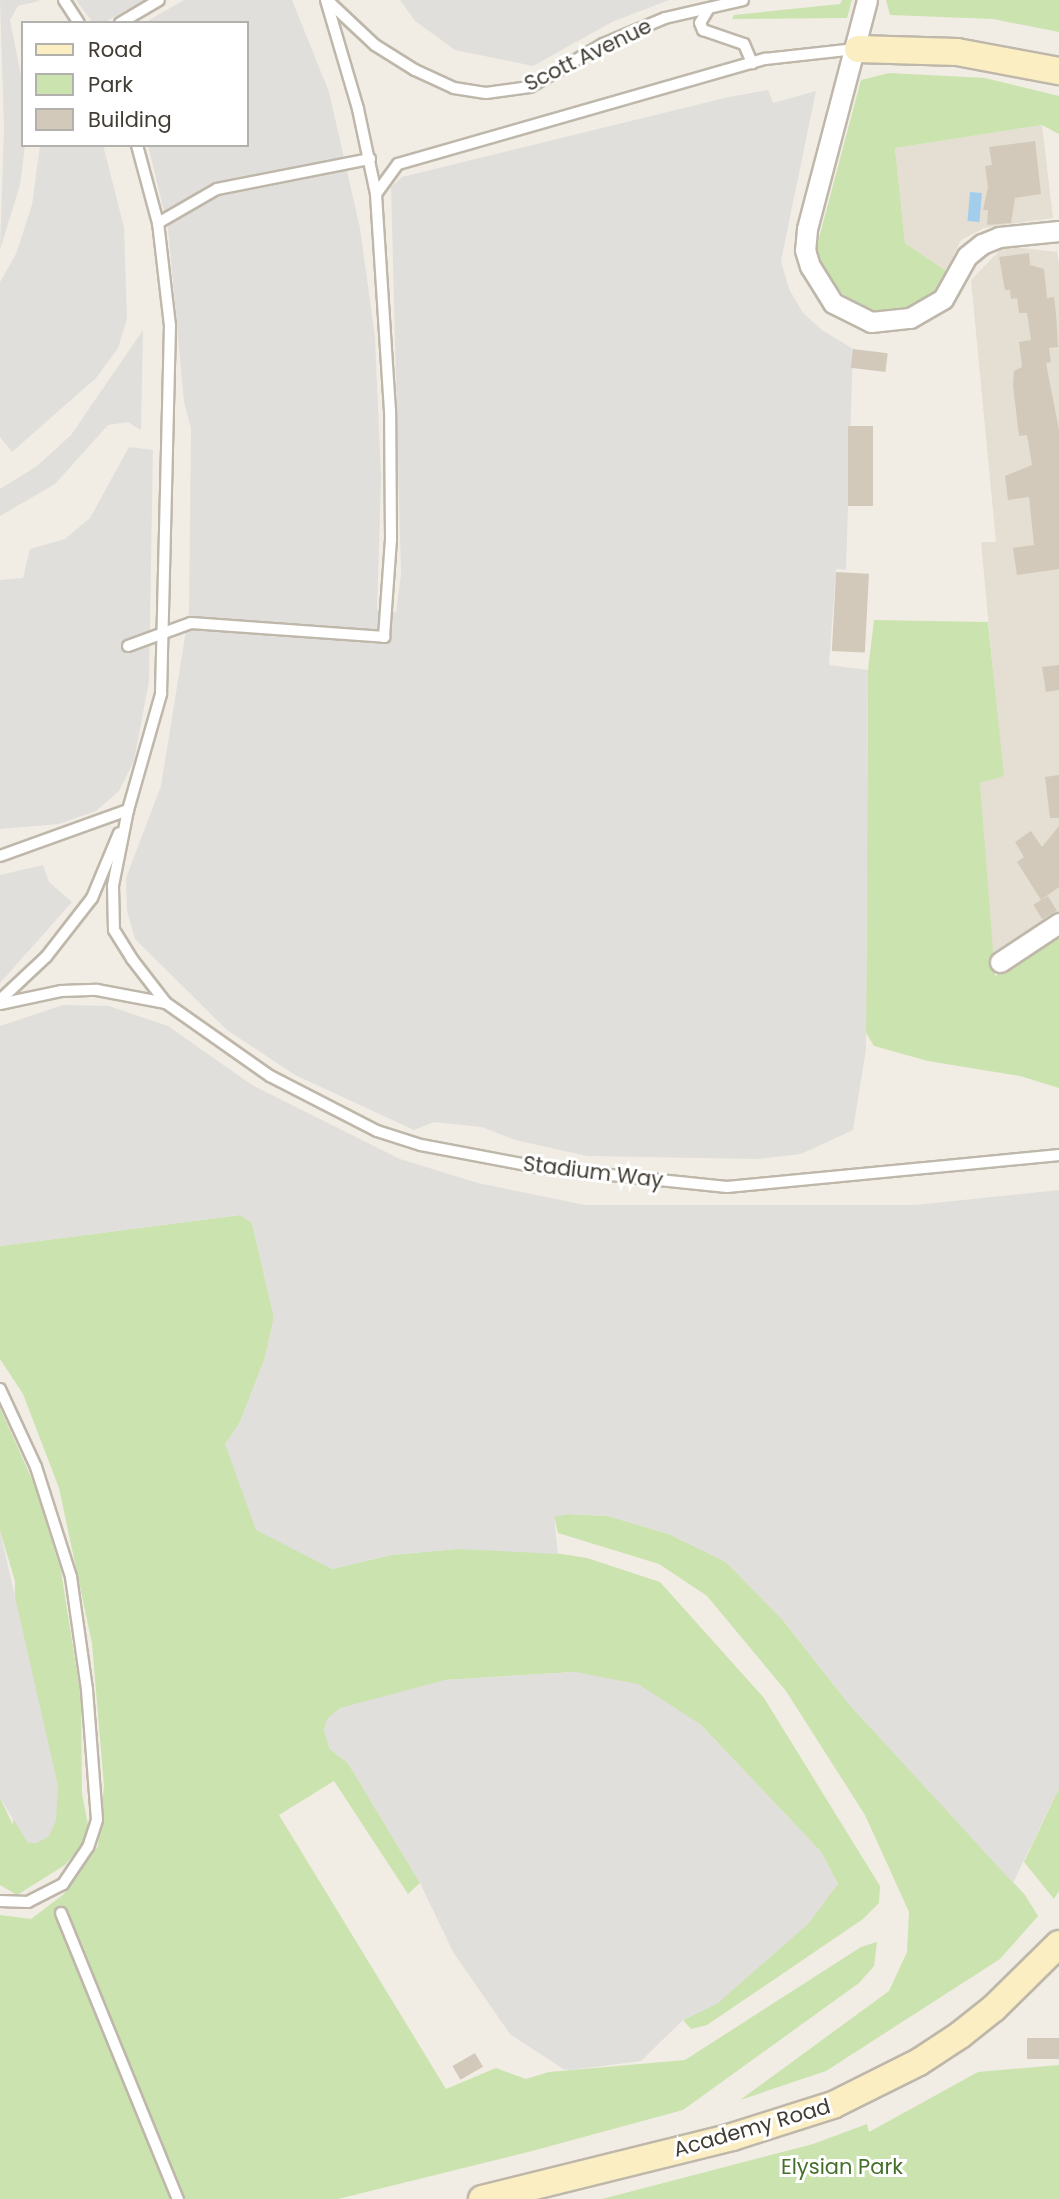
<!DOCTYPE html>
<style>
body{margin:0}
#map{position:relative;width:1059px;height:2199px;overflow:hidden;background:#f1ede4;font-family:Poppins,sans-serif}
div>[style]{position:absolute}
.residential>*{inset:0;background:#e4dfd2}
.green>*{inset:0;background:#cbe3ae}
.parking>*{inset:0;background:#e1dfdc}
.water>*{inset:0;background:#a2cdeb;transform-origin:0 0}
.building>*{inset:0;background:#d2c9ba;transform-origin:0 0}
.roads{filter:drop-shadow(2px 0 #beb7aa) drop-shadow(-2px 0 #beb7aa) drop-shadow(0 2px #beb7aa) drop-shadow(0 -2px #beb7aa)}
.lane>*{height:10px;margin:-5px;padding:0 5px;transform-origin:5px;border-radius:5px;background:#fff}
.street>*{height:19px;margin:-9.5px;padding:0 9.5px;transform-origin:9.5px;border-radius:9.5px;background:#fff}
.secondary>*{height:26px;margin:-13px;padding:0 13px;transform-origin:13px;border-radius:13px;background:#fbeec3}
span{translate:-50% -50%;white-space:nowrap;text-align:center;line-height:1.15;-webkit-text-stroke:6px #fff;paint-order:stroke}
.street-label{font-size:21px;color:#423d34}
.park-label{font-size:21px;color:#45702b}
.legend{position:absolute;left:21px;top:21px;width:228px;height:126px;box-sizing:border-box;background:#fff;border:2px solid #b3b1ae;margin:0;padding:9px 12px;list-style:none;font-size:21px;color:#423d34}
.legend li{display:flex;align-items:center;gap:14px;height:35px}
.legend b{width:35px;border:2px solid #b3b1ae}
</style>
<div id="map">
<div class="residential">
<i style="clip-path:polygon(1042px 125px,1053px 218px,984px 228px,961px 240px,946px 271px,905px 243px,895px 148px)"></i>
<i style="clip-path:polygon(1004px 246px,1057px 252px,1059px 265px,1059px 911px,992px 953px,980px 783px,1003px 776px,981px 542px,996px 542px,971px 280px)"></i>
</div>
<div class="green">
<i style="clip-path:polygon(842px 0,852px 0,847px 18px,732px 19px,734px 15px,840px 4px)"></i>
<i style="clip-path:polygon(886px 0,1059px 0,1059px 32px,993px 19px,890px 15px)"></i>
<i style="clip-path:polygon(889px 73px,985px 78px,1059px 96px,1059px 134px,1042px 125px,895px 148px,905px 243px,946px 271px,933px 297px,902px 310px,879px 312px,851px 302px,829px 280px,815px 253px,861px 80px)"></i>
<i style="clip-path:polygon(874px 620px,988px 622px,1004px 776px,980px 783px,995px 976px,1059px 938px,1059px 1088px,1020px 1076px,928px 1061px,874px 1046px,866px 1033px,868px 670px)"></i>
<i style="clip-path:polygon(240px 1215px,252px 1223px,274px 1317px,265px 1358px,240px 1422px,226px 1444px,332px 1569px,391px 1555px,457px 1549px,530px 1549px,587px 1558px,660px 1582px,764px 1698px,880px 1886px,879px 1903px,863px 1919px,707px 2025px,691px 2029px,683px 2020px,718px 2003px,838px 1884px,821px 1852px,700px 1724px,575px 1672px,445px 1680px,324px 1730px,330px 1749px,348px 1763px,420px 1883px,408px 1894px,334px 1781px,279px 1815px,446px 2089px,496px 2068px,526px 2079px,549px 2072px,685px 2060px,861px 1947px,877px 1942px,874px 1966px,859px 1983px,683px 2110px,532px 2151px,338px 2199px,0 2199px,0 1915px,31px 1919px,64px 1894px,98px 1846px,104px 1786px,92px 1643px,59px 1488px,23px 1394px,0 1359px,0 1246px)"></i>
<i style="clip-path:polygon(0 1408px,34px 1484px,61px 1571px,81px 1698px,82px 1794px,90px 1835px,65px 1865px,17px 1895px,0 1885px,0 1798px,13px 1825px,15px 1581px,0 1531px)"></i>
<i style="clip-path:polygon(568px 1514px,608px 1516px,669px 1534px,726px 1562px,782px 1619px,848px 1703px,1025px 1895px,1038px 1916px,1000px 1959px,826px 2071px,740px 2100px,889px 1991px,907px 1952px,909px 1912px,865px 1815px,786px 1691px,707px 1596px,659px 1564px,558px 1533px,554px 1516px)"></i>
<i style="clip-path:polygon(1059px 1788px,1059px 1891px,1054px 1899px,1024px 1862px)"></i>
<i style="clip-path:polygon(1059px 2065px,1059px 2199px,602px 2199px,813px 2144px,867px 2124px,869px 2132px,978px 2072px)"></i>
</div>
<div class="parking">
<i style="clip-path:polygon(0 0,39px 0,39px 1px,18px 6px,10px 20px,23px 86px,25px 145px,20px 185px,0 250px,4px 128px)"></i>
<i style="clip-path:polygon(76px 0,145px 0,103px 23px,93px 23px)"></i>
<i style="clip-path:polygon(184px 0,292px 0,329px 92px,360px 228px,375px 337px,381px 479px,377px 610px,396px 612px,401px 574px,391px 187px,402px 177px,729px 97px,768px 90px,773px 103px,816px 91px,781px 261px,789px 289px,803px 313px,822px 330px,853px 349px,846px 570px,836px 569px,829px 665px,868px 670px,866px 1049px,853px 1130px,801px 1154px,757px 1159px,587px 1156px,515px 1140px,482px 1127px,434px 1122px,414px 1130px,295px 1075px,227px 1030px,135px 939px,127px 911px,126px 878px,161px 786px,189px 612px,191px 429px,184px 402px,168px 228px,148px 145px,247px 145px,247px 23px,144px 23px)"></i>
<i style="clip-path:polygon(400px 0,669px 0,612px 22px,533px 66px,455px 50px,415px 21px)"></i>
<i style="clip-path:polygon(40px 145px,103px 145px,124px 227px,127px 319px,118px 348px,96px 378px,12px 452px,0 437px,0 282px,16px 254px,32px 205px)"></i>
<i style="clip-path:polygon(143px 330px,141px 430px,128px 422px,108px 425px,55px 484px,0 516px,0 489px,37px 466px,71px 435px)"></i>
<i style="clip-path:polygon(129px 447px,153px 450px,149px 681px,134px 761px,119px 791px,96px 811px,59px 824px,0 829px,0 580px,23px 578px,30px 549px,65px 539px,90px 518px)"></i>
<i style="clip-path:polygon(43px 865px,49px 882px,72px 902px,0 983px,0 875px)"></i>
<i style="clip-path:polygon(63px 1005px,109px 1006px,168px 1026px,252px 1085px,400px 1159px,478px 1183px,585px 1205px,915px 1205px,1059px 1190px,1059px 1788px,1013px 1883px,848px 1703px,782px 1619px,726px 1562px,669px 1534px,608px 1516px,568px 1514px,554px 1517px,558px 1554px,457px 1549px,391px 1555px,332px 1569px,256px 1530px,225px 1444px,240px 1422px,265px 1358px,274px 1317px,252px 1223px,240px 1215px,0 1246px,0 1026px)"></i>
<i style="clip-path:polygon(0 1531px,58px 1786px,56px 1820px,49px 1836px,37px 1843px,28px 1843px,0 1798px)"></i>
<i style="clip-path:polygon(575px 1672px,638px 1684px,700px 1724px,821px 1852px,838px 1884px,808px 1924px,718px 2003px,683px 2020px,641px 2061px,572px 2070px,563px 2069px,510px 2034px,453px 1952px,420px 1883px,348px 1763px,330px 1749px,324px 1730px,327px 1719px,340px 1708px,445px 1680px)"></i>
</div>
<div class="water">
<i style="left:970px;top:192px;width:12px;height:29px;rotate:5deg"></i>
</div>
<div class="building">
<i style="clip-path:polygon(1035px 141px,1041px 194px,1015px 198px,1011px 223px,987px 225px,988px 210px,983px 210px,988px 187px,985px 166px,992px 165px,989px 147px)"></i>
<i style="clip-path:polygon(1029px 253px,1030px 265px,1044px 269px,1047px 298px,1054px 297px,1056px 313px,1058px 347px,1049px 348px,1051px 362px,1046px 363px,1059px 430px,1059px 569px,1017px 575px,1013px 548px,1034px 545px,1032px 526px,1029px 497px,1008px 500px,1005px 476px,1032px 465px,1027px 435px,1019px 436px,1013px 386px,1014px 371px,1022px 367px,1019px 342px,1031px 340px,1027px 313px,1019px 313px,1017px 298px,1011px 299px,1010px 290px,1005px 290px,999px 257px)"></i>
<i style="left:853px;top:349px;width:35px;height:19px;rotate:7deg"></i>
<i style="left:848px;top:426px;width:25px;height:80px"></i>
<i style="left:836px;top:572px;width:33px;height:79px;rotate:3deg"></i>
<i style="clip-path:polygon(1059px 665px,1059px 690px,1046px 692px,1042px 667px)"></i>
<i style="clip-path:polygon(1059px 775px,1059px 818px,1050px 818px,1045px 777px)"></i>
<i style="clip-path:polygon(1059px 826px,1059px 887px,1041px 900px,1017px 862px,1024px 857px,1015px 842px,1031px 831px,1042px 847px)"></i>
<i style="left:1048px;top:896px;width:17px;height:17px;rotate:59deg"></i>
<i style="left:1059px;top:2038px;width:21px;height:32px;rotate:90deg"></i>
<i style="left:475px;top:2053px;width:16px;height:26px;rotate:60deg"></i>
</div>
<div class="roads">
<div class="lane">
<i style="left:64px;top:0;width:27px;rotate:57deg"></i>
<i style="left:326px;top:0;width:114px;rotate:73.6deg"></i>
<i style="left:358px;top:109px;width:87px;rotate:78deg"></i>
<i style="left:327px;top:0;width:66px;rotate:43.2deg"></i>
<i style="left:375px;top:45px;width:47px;rotate:32deg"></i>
<i style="left:415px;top:70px;width:43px;rotate:24.8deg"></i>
<i style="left:454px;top:88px;width:32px;rotate:9deg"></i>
<i style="left:486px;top:93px;width:44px;rotate:-7.8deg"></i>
<i style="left:530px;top:87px;width:85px;rotate:-30.5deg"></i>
<i style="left:603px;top:44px;width:67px;rotate:-22.8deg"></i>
<i style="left:665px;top:18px;width:80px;rotate:-13deg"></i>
<i style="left:709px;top:8px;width:17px;rotate:121deg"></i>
<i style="left:700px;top:23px;width:8px;rotate:67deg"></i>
<i style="left:703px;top:30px;width:43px;rotate:18.9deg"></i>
<i style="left:744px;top:44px;width:21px;rotate:67deg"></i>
<i style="left:120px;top:23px;width:45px;rotate:-30.5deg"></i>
<i style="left:158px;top:223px;width:68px;rotate:-30deg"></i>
<i style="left:217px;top:189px;width:156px;rotate:-11.1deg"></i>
<i style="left:128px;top:646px;width:67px;rotate:-20.1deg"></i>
<i style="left:191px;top:623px;width:194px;rotate:4.1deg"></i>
<i style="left:384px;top:637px;width:98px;rotate:-85.9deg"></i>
<i style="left:391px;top:539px;width:128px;rotate:-90.4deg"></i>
<i style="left:390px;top:411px;width:217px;rotate:-93.7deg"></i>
<i style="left:376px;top:194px;width:37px;rotate:-54deg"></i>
<i style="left:398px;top:164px;width:382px;rotate:-16deg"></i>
<i style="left:765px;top:59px;width:91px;rotate:-6.3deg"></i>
<i style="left:128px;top:810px;width:77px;rotate:101.2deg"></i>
<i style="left:113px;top:886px;width:44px;rotate:88.7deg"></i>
<i style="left:114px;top:930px;width:34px;rotate:58deg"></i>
<i style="left:132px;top:959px;width:56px;rotate:52.3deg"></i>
<i style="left:166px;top:1003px;width:127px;rotate:35.1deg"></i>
<i style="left:270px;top:1076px;width:120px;rotate:27.2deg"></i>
<i style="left:377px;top:1131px;width:46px;rotate:17.7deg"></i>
<i style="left:421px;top:1145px;width:124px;rotate:10.7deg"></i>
<i style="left:543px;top:1168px;width:185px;rotate:5.9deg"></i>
<i style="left:727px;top:1187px;width:334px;rotate:-5.5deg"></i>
<i style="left:0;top:856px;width:136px;rotate:-19.8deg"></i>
<i style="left:128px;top:810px;width:121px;rotate:-74.1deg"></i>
<i style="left:161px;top:694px;width:368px;rotate:-88.6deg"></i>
<i style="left:170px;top:326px;width:104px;rotate:-96.6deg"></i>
<i style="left:158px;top:223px;width:81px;rotate:-105.1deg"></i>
<i style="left:0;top:1000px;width:63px;rotate:-43.1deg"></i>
<i style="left:46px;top:957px;width:75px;rotate:-52.1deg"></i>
<i style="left:92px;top:898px;width:70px;rotate:-67.4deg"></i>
<i style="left:0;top:1004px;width:62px;rotate:-12deg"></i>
<i style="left:61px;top:991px;width:36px;rotate:-2deg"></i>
<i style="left:97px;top:990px;width:70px;rotate:10.7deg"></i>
<i style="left:0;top:1389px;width:86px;rotate:65.2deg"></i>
<i style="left:36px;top:1467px;width:115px;rotate:72.3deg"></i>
<i style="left:71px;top:1577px;width:114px;rotate:81.9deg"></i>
<i style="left:87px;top:1690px;width:130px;rotate:85.6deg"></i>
<i style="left:97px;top:1820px;width:28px;rotate:108deg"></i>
<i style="left:88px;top:1847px;width:45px;rotate:124deg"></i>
<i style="left:63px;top:1884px;width:39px;rotate:153deg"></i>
<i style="left:28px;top:1902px;width:28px;rotate:-178deg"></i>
<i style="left:61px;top:1913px;width:309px;rotate:67.8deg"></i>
</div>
<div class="street">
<i style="left:867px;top:0;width:237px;rotate:104.7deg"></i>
<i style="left:807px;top:229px;width:21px;rotate:95deg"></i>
<i style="left:805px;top:250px;width:17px;rotate:73deg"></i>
<i style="left:810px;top:266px;width:44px;rotate:58.1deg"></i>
<i style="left:833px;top:303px;width:42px;rotate:26.6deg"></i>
<i style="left:871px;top:322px;width:39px;rotate:-6deg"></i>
<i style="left:910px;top:318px;width:38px;rotate:-30deg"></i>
<i style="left:943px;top:299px;width:49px;rotate:-60.8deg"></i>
<i style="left:967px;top:256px;width:19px;rotate:-39deg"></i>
<i style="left:982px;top:244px;width:18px;rotate:-22deg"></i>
<i style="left:999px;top:237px;width:60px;rotate:-5.7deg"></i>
<i style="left:1000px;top:962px;width:71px;rotate:-33.5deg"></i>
</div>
<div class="secondary">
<i style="left:858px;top:49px;width:99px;rotate:1.7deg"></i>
<i style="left:957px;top:52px;width:104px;rotate:10.6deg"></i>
<i style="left:482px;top:2199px;width:258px;rotate:-13.9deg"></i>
<i style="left:732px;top:2137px;width:106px;rotate:-17.6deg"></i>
<i style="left:833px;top:2105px;width:96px;rotate:-26.6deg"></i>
<i style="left:919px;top:2062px;width:49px;rotate:-33.4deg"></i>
<i style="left:960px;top:2035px;width:43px;rotate:-38.5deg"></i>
<i style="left:994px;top:2008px;width:91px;rotate:-44.6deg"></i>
</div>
</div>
<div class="street-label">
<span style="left:588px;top:55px;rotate:-26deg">Scott Avenue</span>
<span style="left:593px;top:1172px;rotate:7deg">Stadium Way</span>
<span style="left:752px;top:2128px;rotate:-16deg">Academy Road</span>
</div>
<div class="park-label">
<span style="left:842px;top:2167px">Elysian Park</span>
</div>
<ul class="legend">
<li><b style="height:9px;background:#fbeec3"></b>Road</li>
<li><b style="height:19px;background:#cbe3ae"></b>Park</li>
<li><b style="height:19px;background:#d2c9ba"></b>Building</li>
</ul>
</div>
